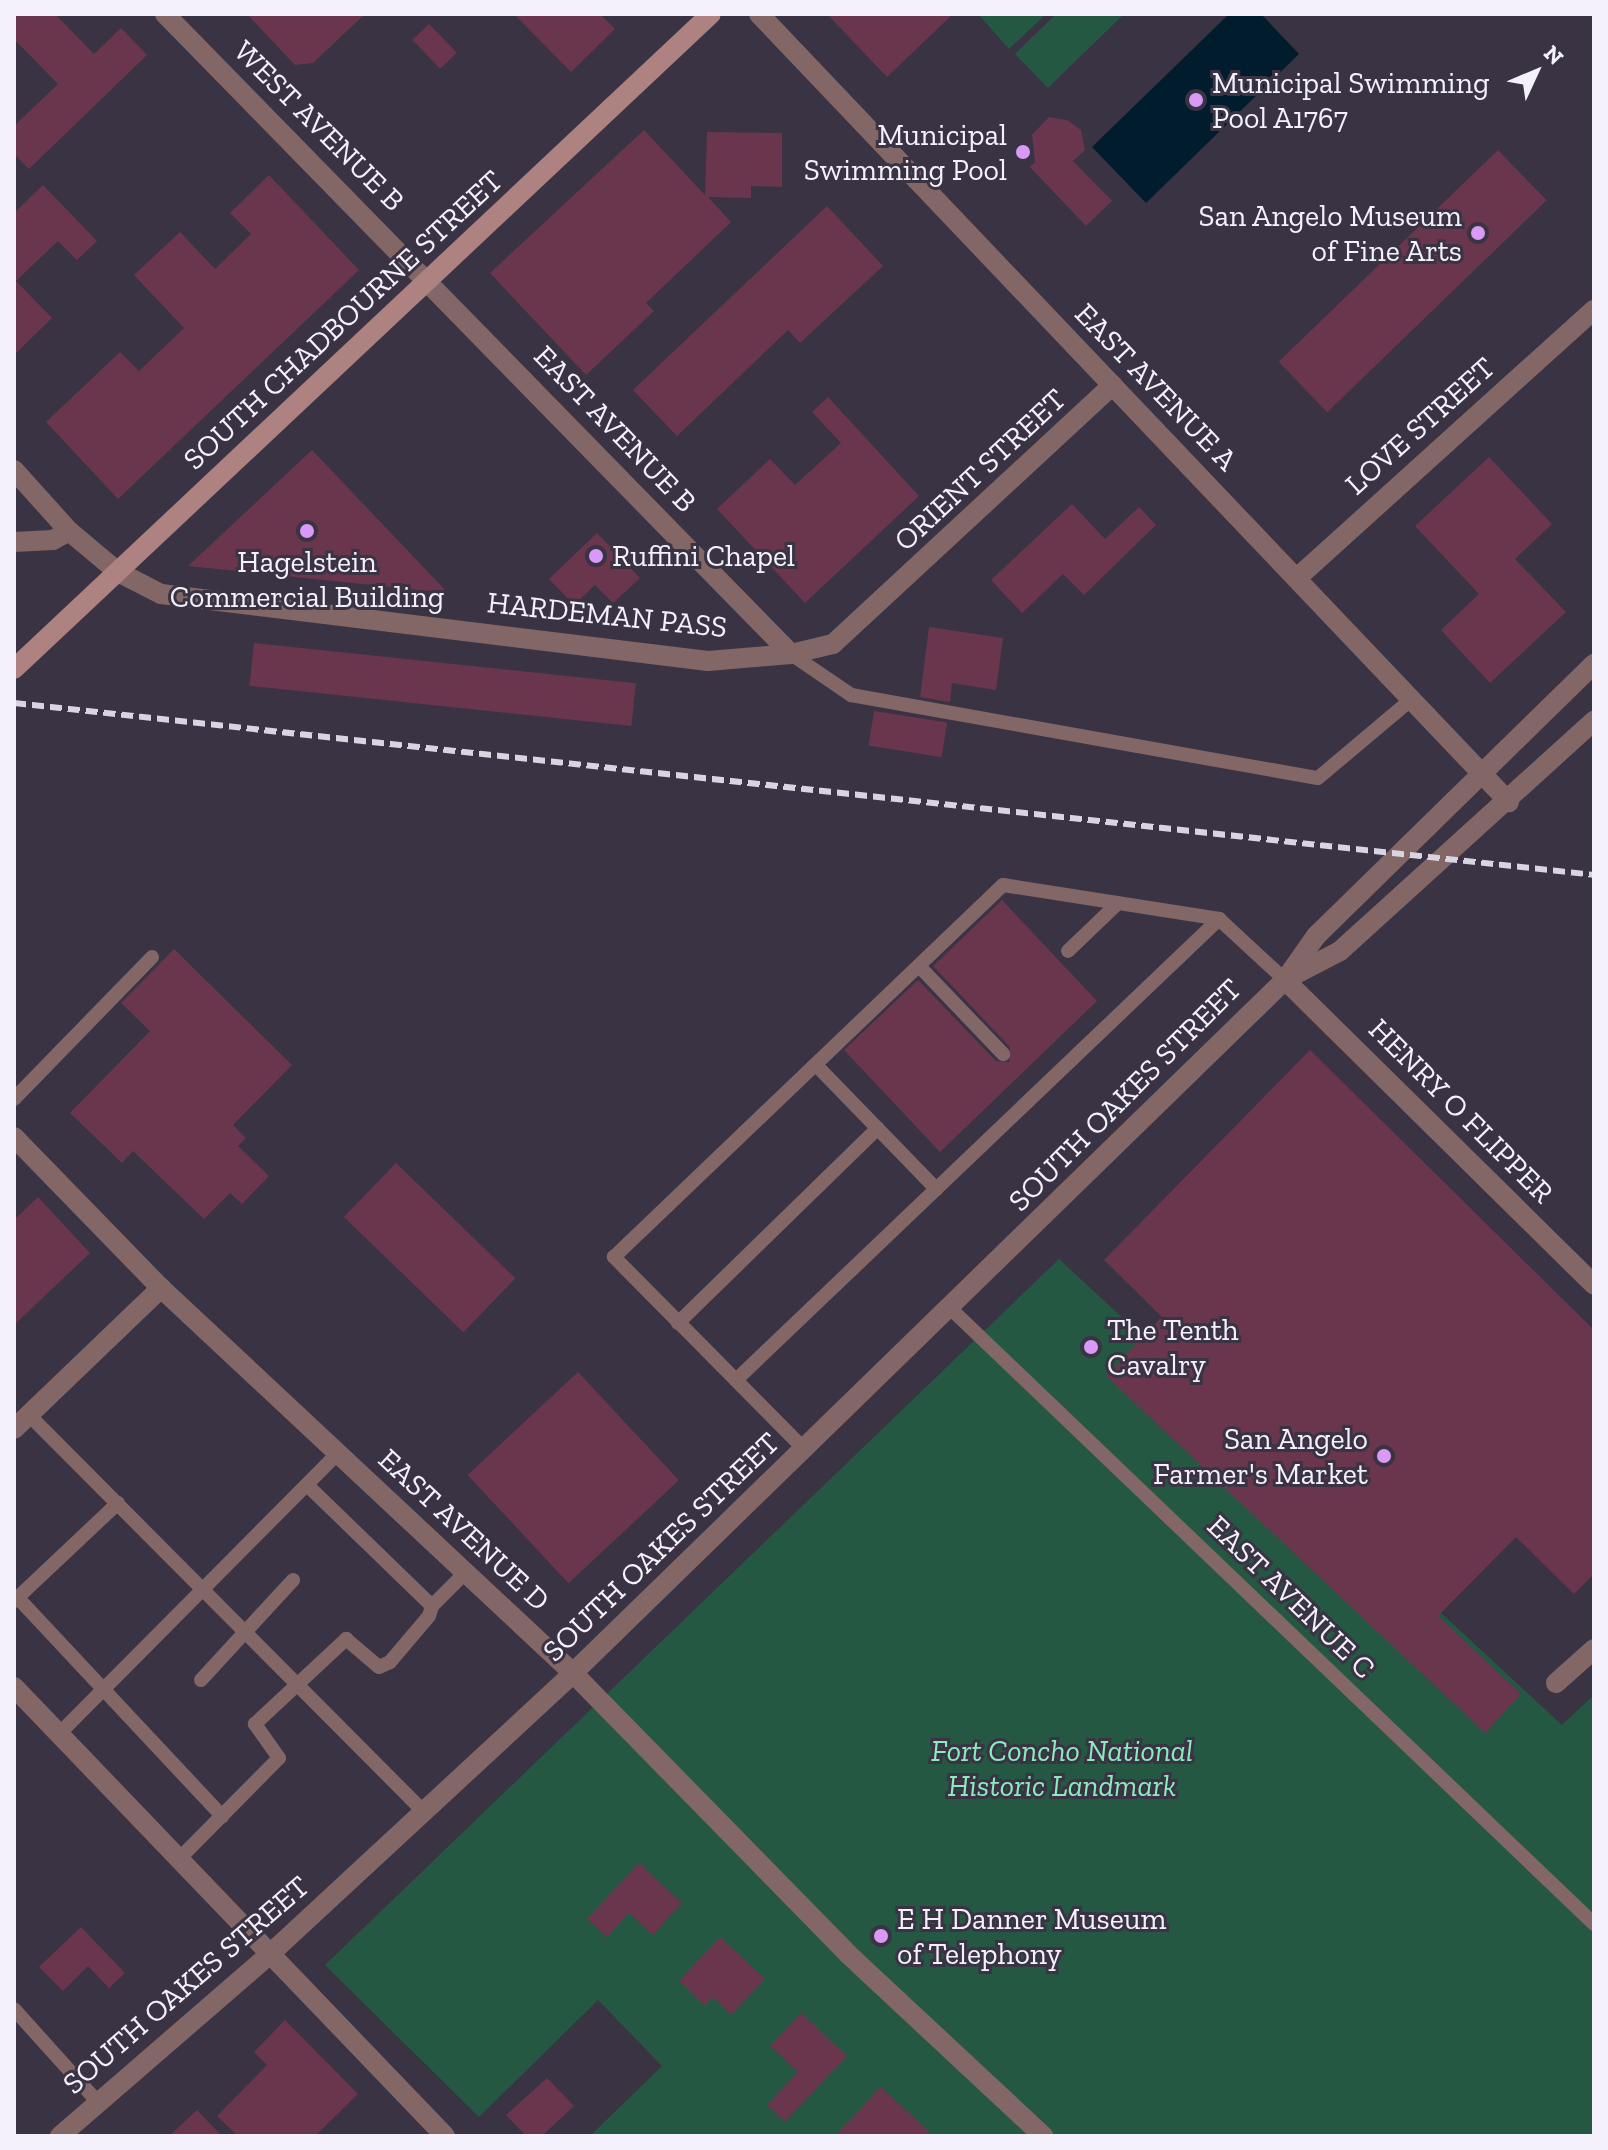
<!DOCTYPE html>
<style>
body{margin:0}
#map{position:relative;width:1608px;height:2150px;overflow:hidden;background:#3a3344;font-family:"Zilla Slab",serif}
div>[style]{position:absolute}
.green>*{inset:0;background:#255842}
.water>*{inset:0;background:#001c2d}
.building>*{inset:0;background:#69364d;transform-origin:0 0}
.lane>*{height:14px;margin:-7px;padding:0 7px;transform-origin:7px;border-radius:7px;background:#836766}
.street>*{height:20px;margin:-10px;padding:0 10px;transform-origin:10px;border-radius:10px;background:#836766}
.secondary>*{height:20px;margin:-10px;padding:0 10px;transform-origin:10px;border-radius:10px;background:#ad8280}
.rail>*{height:6px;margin-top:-3px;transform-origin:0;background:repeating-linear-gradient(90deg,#d8d4e0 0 12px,transparent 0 18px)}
.dots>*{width:22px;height:22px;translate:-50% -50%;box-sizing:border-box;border:4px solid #3a3344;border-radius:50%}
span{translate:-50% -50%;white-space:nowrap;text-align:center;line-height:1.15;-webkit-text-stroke:6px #3a3344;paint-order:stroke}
.poi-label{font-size:30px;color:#f5f1fc}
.left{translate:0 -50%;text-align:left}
.right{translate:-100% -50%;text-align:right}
.street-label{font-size:30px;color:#f5f1fc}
.park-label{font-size:30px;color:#8ceabf;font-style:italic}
.frame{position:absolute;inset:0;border:16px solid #f5f1fc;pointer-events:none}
.north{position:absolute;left:1496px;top:32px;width:80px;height:80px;-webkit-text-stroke:6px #3a3344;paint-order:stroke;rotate:46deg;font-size:22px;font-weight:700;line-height:32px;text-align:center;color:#f5f1fc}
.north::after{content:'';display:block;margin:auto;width:28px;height:36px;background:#f5f1fc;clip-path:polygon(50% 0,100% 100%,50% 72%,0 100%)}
</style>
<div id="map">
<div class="green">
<i style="clip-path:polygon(978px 14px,1046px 14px,1009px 49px)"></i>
<i style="clip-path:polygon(1056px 14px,1124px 14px,1048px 88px,1015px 54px)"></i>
<i style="clip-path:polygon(1059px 1259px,1562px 1725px,1594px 1695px,1594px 2136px,590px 2136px,662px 2066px,598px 2000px,479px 2117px,325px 1965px)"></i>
</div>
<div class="water">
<i style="clip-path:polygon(1229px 14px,1261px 14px,1299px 54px,1146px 203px,1092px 147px)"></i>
</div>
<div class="building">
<i style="clip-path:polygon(14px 14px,55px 14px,94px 54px,121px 28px,147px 55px,29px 169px,14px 154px,14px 126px,58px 84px,14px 39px)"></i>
<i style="clip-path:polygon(247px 14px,365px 14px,313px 63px,295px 65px)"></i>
<i style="clip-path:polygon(514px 14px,600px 14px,615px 29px,571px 72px)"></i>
<i style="clip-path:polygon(827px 14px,953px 14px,887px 77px)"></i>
<i style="left:429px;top:24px;width:40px;height:23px;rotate:46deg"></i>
<i style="clip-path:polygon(1049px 117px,1067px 120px,1081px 130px,1085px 150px,1073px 161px,1112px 201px,1086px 226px,1030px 167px,1035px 162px,1032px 135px)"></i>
<i style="clip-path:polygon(644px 130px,705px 195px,707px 132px,782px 133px,782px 187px,751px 186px,751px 198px,708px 197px,731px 222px,646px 303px,654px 311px,586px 375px,490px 273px)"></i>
<i style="left:1498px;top:150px;width:70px;height:305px;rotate:46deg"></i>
<i style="clip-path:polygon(269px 175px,359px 270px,118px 499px,46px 422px,120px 352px,139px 371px,184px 328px,134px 275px,180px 232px,215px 269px,251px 234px,230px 213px)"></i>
<i style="clip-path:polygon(43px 185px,97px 241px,77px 260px,58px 241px,16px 281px,52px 318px,14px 355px,14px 213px)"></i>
<i style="clip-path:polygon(827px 206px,883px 266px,800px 343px,788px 330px,677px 436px,633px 390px)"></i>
<i style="clip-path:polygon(828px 397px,919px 496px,805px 603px,717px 509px,770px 459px,795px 485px,841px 443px,812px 412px)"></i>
<i style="clip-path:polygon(312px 450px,448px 593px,188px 566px)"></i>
<i style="clip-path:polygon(1489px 457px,1552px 524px,1515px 559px,1566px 612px,1490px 683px,1441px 630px,1479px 594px,1415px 526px)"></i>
<i style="clip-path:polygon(1072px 504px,1105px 539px,1139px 507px,1156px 525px,1084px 595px,1063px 574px,1022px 613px,991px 580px)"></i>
<i style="clip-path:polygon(597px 533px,640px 578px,613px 603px,595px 585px,574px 605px,549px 579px)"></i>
<i style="clip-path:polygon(929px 627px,1003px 638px,996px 690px,952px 683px,950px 702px,920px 697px)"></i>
<i style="left:254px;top:643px;width:384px;height:43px;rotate:6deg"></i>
<i style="left:874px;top:711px;width:74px;height:35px;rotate:9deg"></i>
<i style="clip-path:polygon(1002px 900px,1097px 1001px,940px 1152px,844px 1050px,918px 980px,996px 1061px,1009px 1062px,1010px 1047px,933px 966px)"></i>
<i style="clip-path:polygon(174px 949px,292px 1065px,233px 1125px,246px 1138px,238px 1146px,269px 1176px,242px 1204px,230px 1193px,204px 1219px,133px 1151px,122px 1163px,70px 1113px,150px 1031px,121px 1003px)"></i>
<i style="clip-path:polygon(1310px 1050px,1594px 1330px,1594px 1574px,1574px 1594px,1516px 1537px,1438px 1616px,1521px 1694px,1485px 1733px,1106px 1376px,1162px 1317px,1104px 1260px)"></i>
<i style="left:396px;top:1163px;width:166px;height:75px;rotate:44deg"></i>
<i style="clip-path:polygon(38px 1197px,90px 1253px,14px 1325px,14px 1220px)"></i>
<i style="left:578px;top:1372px;width:148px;height:151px;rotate:47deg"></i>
<i style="clip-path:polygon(639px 1863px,682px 1903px,653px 1935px,629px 1913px,607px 1937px,587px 1919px)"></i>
<i style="clip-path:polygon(81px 1927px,125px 1973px,109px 1988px,88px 1966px,63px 1991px,39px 1967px)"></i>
<i style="clip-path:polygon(720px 1937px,765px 1979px,731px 2015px,713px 1997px,705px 2006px,679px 1981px)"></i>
<i style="clip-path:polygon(801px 2013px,847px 2056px,785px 2122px,767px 2105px,798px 2072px,770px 2046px)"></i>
<i style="clip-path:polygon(285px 2020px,358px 2094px,315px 2136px,238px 2136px,217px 2116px,267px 2065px,254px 2052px)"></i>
<i style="clip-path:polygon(547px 2078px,574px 2106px,542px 2136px,526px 2136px,506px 2115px)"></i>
<i style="clip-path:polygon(881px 2087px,934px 2136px,835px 2136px)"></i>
<i style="clip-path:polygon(197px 2110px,222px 2136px,169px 2136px)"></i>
</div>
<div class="lane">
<i style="left:791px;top:654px;width:73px;rotate:34.3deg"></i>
<i style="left:851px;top:695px;width:474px;rotate:10.1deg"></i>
<i style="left:1318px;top:778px;width:124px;rotate:-40.1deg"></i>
<i style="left:1068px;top:951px;width:69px;rotate:-43.8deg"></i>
<i style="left:919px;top:966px;width:122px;rotate:46.3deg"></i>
<i style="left:816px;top:1065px;width:173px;rotate:45.9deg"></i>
<i style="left:14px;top:1099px;width:198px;rotate:-45.8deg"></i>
<i style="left:951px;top:1309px;width:890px;rotate:43.72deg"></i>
<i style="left:678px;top:1323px;width:279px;rotate:-44.3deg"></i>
<i style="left:736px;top:1380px;width:668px;rotate:-43.66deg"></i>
<i style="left:29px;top:1415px;width:560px;rotate:45.14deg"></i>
<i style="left:805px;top:1450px;width:272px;rotate:-134.7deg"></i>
<i style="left:614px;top:1257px;width:538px;rotate:-43.72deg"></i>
<i style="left:1003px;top:885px;width:219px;rotate:8.9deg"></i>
<i style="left:1219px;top:919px;width:90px;rotate:42.7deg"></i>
<i style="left:18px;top:1598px;width:299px;rotate:46.9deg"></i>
<i style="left:14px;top:1601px;width:143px;rotate:-43.3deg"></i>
<i style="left:432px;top:1606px;width:48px;rotate:-45deg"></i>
<i style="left:201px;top:1680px;width:136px;rotate:-47.4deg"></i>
<i style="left:59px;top:1734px;width:396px;rotate:-45.2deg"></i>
<i style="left:179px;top:1859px;width:142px;rotate:-45.3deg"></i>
<i style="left:279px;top:1758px;width:42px;rotate:-125.2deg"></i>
<i style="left:255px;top:1724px;width:125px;rotate:-43deg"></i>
<i style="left:346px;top:1639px;width:43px;rotate:40.3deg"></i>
<i style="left:379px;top:1667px;width:12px;rotate:-24deg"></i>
<i style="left:390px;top:1662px;width:60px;rotate:-49.7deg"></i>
<i style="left:429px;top:1616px;width:10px;rotate:-73deg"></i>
<i style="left:432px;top:1606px;width:174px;rotate:-135.9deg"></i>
<i style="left:14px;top:2009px;width:122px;rotate:48deg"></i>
</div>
<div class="street">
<i style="left:165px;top:14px;width:895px;rotate:45.63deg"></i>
<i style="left:759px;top:14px;width:1088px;rotate:46.42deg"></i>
<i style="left:14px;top:470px;width:82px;rotate:48deg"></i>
<i style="left:69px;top:531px;width:64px;rotate:39.9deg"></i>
<i style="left:118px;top:572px;width:48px;rotate:27.1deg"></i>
<i style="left:161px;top:594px;width:551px;rotate:6.98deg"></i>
<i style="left:708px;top:661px;width:83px;rotate:-4.8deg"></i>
<i style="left:791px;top:654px;width:43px;rotate:-13.4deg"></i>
<i style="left:833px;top:644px;width:381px;rotate:-42.8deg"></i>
<i style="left:14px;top:542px;width:39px;rotate:-3deg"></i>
<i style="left:53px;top:540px;width:18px;rotate:-29deg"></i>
<i style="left:1297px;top:578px;width:400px;rotate:-42.1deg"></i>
<i style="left:1288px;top:978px;width:59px;rotate:-27.4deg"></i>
<i style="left:1340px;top:951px;width:343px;rotate:-42.2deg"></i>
<i style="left:1285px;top:980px;width:434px;rotate:44.6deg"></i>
<i style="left:14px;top:1137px;width:211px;rotate:45.8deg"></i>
<i style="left:161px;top:1288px;width:564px;rotate:43.06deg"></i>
<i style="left:573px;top:1673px;width:393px;rotate:45.6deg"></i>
<i style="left:848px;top:1954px;width:267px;rotate:43deg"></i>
<i style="left:14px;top:1429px;width:204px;rotate:-43.8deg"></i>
<i style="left:1556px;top:1683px;width:51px;rotate:-41.8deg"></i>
<i style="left:14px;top:1687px;width:622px;rotate:46.17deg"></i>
<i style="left:60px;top:2136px;width:278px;rotate:-40.9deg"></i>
<i style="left:270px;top:1954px;width:413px;rotate:-42.8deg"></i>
<i style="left:573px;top:1673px;width:994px;rotate:-44.23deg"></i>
<i style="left:1285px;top:980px;width:54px;rotate:-54.8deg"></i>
<i style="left:1316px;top:936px;width:389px;rotate:-44.4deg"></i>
</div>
<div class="secondary">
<i style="left:14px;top:669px;width:956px;rotate:-43.22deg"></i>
</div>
<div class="rail">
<i style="left:14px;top:703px;width:1589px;rotate:6.21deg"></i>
</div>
<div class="dots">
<i style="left:1196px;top:100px;background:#d99af7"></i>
<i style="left:1023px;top:152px;background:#d99af7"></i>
<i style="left:1478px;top:233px;background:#d99af7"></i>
<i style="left:307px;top:531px;background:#d99af7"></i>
<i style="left:596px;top:556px;background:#d99af7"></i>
<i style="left:1091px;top:1347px;background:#d99af7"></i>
<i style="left:1384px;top:1456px;background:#d99af7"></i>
<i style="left:881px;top:1936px;background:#d99af7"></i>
</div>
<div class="poi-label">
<span class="left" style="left:1212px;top:100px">Municipal Swimming<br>Pool A1767</span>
<span class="right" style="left:1007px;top:152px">Municipal<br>Swimming Pool</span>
<span class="right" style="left:1462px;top:233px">San Angelo Museum<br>of Fine Arts</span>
<span class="left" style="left:612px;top:556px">Ruffini Chapel</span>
<span style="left:307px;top:579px">Hagelstein<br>Commercial Building</span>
<span class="left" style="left:1107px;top:1347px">The Tenth<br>Cavalry</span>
<span class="right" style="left:1368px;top:1456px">San Angelo<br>Farmer's Market</span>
<span class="left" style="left:897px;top:1936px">E H Danner Museum<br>of Telephony</span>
</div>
<div class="street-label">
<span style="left:319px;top:126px;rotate:45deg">WEST AVENUE B</span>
<span style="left:343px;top:320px;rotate:-43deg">SOUTH CHADBOURNE STREET</span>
<span style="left:1156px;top:387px;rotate:46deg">EAST AVENUE A</span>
<span style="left:1420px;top:426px;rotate:-42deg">LOVE STREET</span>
<span style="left:615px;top:429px;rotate:46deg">EAST AVENUE B</span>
<span style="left:980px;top:470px;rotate:-43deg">ORIENT STREET</span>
<span style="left:607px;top:615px;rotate:6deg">HARDEMAN PASS</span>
<span style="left:1125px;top:1095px;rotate:-45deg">SOUTH OAKES STREET</span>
<span style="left:1461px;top:1111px;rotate:45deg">HENRY O FLIPPER</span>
<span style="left:464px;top:1530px;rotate:43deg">EAST AVENUE D</span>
<span style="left:661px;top:1547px;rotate:-44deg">SOUTH OAKES STREET</span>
<span style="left:1291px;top:1597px;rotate:44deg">EAST AVENUE C</span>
<span style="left:186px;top:1985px;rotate:-41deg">SOUTH OAKES STREET</span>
</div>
<div class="park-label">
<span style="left:1062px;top:1768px">Fort Concho National<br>Historic Landmark</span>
</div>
<div class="frame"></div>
<div class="north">N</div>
</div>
